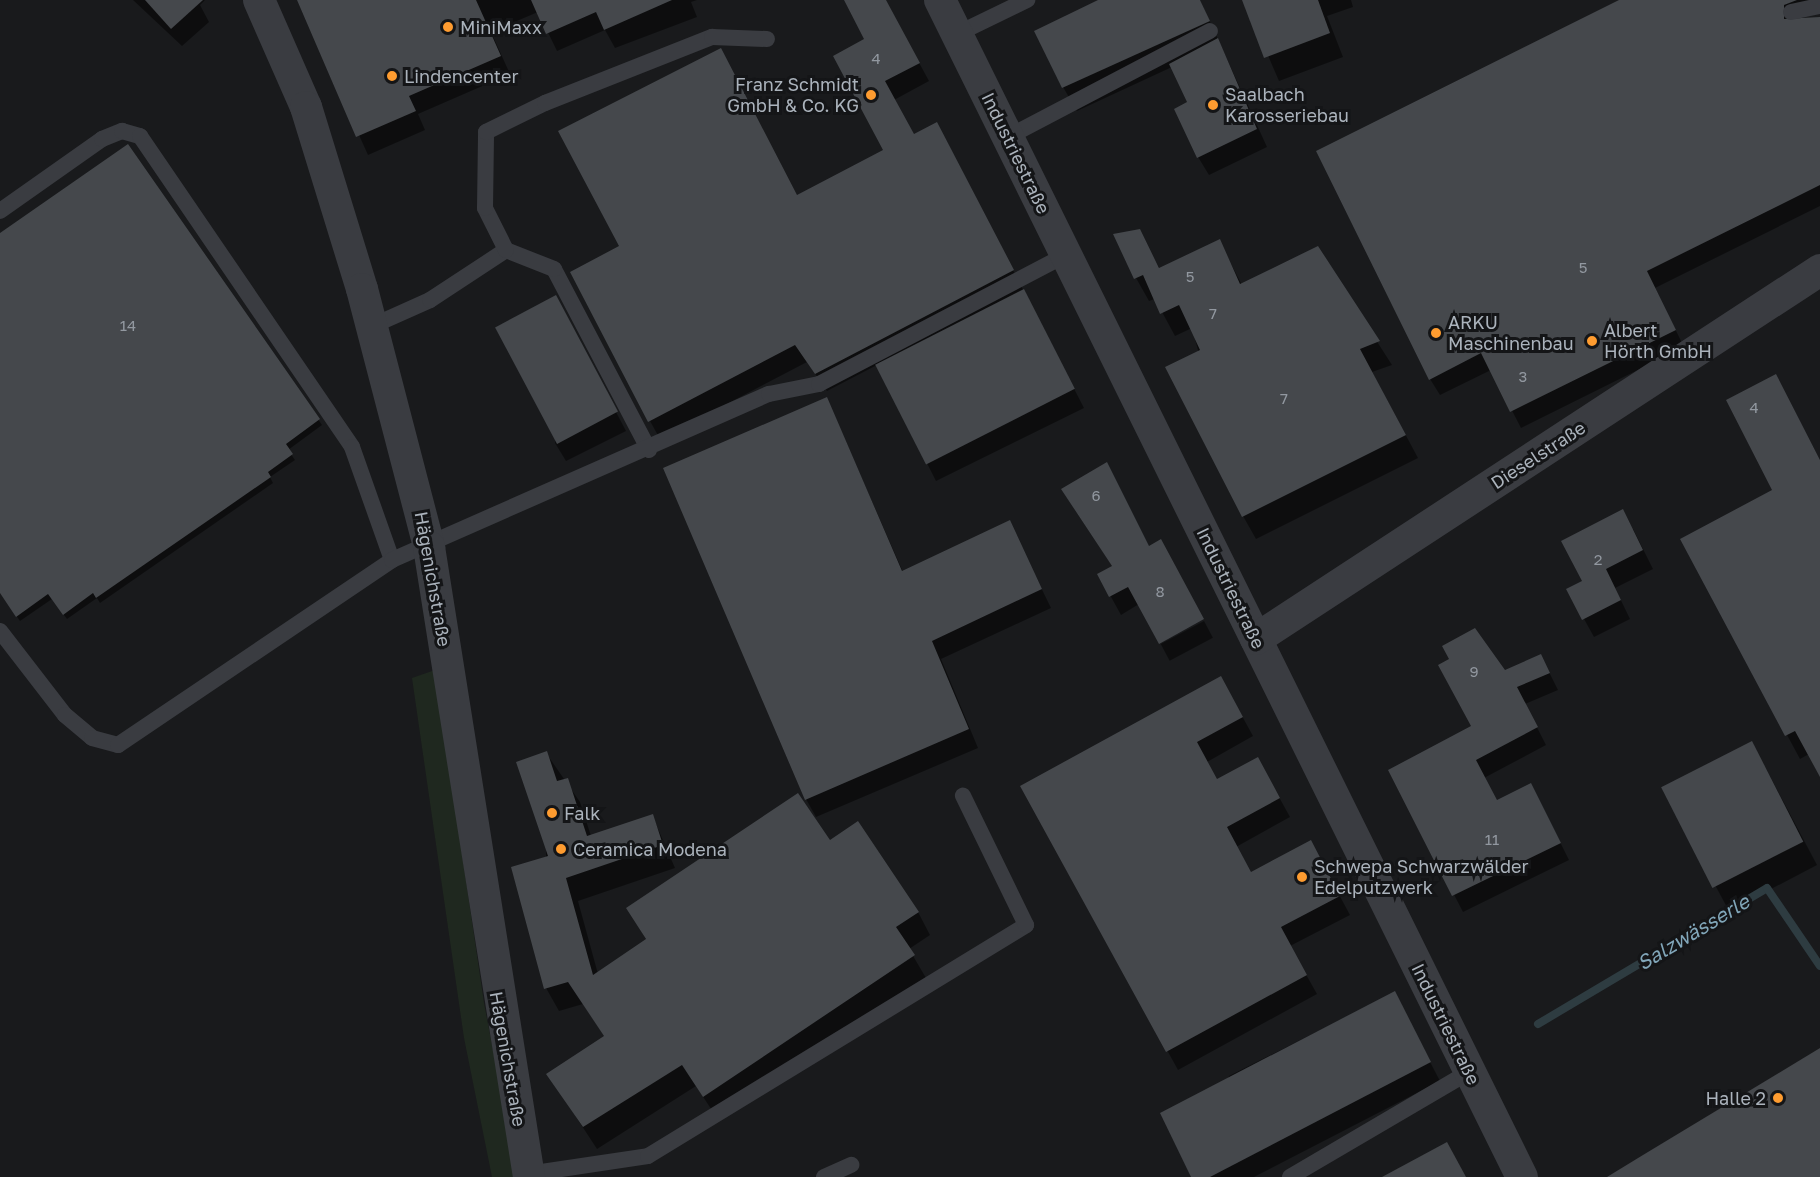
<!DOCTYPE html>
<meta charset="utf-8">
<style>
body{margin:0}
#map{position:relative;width:1820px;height:1177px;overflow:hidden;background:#191a1c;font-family:"Golos Text",sans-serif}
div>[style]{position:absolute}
.green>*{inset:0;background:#1f281f}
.shadow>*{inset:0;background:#0007;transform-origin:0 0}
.stream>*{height:8px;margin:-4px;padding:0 4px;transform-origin:4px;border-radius:4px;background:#2e3c41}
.building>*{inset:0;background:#45484c;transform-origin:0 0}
.lane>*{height:16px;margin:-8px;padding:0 8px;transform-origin:8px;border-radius:8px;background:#3a3c41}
.street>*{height:32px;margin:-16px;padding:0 16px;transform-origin:16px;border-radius:16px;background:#3a3c41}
.dots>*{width:16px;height:16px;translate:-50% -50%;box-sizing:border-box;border:3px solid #141517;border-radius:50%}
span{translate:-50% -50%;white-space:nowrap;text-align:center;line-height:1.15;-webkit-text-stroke:6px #141517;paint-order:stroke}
.number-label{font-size:15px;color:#9298a0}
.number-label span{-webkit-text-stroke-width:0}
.poi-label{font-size:18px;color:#abb3bc}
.left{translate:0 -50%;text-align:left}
.right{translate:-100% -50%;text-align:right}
.street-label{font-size:18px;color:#abb3bc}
.water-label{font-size:20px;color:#81a6b9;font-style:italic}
</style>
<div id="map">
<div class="green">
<i style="clip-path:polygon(435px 670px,484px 1003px,517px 1177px,492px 1177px,464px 1038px,412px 678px)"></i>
</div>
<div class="shadow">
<i style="clip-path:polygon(133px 0,205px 0,200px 5px,209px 22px,182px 46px)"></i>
<i style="clip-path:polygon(298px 0,697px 0,691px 2px,697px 17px,615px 48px,605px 30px,557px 51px,538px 12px,491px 32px,510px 74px,418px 114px,425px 130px,368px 155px)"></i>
<i style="clip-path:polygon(845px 0,885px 0,929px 81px,894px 100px,914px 136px,947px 142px,1084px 408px,936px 481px,877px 365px,827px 391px,807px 362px,660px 439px,650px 421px,797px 196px,885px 151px,866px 40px)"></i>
<i style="clip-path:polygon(1101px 0,1200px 0,1267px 147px,1209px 175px,1198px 157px,1189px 103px,1172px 67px,1077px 111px,1063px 87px)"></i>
<i style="clip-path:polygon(1244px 0,1351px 0,1353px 7px,1327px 16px,1343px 57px,1279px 81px)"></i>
<i style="clip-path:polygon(1622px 0,1820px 0,1798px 18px,1820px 18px,1820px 206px,1655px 288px,1684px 347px,1521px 428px,1491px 370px,1440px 395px,1430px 379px)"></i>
<i style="clip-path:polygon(128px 146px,322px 425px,288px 450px,295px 460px,270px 477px,273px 483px,100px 603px,97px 598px,67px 619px,52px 599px,20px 621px,0 592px,0 234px)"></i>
<i style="clip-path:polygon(1139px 231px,1160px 269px,1219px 241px,1242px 285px,1317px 248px,1392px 365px,1372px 372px,1418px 458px,1256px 539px,1243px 516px,1192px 328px,1175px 336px,1155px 299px,1149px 301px,1136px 278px)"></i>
<i style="clip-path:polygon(565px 315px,626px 431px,566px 461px,555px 443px)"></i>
<i style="clip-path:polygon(1776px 376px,1820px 460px,1820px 774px,1809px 754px,1800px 759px,1682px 540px,1774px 490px)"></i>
<i style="clip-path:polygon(827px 399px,903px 572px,1009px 522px,1051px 608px,941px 659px,978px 748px,816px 817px,806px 799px)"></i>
<i style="clip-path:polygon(1107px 464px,1149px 547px,1139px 604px,1121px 615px,1099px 575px,1113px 567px,1073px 507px)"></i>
<i style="clip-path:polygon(1633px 529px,1653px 569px,1615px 588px,1630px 619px,1594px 637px,1568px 590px,1584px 582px)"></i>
<i style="left:1204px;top:621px;width:19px;height:49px;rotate:62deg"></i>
<i style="clip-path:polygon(1541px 656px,1558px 690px,1525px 704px,1546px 745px,1484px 778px,1497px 802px,1540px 802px,1569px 860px,1463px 912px,1390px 771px,1473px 727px,1505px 672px)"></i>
<i style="clip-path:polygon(1231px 696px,1253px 736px,1207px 762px,1217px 781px,1268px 777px,1290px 817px,1236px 847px,1251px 873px,1321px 861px,1350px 915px,1290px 946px,1317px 994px,1178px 1070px,1022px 787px)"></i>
<i style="clip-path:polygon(546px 753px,580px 802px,591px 836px,652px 815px,675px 868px,578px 901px,598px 974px,647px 941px,628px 908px,829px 842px,918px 912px,930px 935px,909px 949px,926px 978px,717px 1118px,696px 1086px,597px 1149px,548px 1074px,605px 1037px,583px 1004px,559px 1011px,546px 988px)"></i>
<i style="clip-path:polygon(1765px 767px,1817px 865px,1729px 911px,1664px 790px)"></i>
<i style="clip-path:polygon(1394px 993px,1440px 1081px,1254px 1177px,1193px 1177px,1229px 1076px)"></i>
</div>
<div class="stream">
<i style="left:1538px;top:1024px;width:266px;rotate:-30.7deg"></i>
<i style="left:1767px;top:888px;width:94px;rotate:55.8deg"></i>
</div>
<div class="building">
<i style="clip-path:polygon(145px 0,203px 0,171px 29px)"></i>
<i style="clip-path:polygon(297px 0,476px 0,501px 56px,409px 96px,416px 111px,356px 137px)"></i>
<i style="clip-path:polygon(531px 0,672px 0,604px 30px,596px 12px,546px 34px)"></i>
<i style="clip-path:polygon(844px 0,886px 0,920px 63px,885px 81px,914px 134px,937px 122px,1014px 270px,815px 374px,795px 345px,648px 422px,570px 272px,619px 246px,558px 131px,721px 48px,797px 195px,883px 150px,833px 56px,864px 39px)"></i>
<i style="clip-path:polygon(1098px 0,1200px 0,1210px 21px,1062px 88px,1034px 31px)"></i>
<i style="clip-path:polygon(1242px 0,1318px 0,1330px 33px,1264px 58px)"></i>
<i style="clip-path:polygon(1619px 0,1797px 0,1784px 5px,1784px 19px,1820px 17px,1820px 185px,1647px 271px,1676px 330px,1510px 412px,1481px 353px,1429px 380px,1316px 151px)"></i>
<i style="clip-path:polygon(1218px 38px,1257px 129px,1197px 158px,1174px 109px,1187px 102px,1169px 64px)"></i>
<i style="clip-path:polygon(128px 144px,320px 419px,286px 444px,293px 454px,268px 472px,271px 477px,96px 598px,93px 593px,63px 615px,48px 594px,16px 617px,0 593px,0 233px)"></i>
<i style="clip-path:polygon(1140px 229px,1159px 268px,1220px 239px,1240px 284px,1318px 246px,1380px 341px,1360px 349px,1406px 435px,1242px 517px,1165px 367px,1200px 350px,1179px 305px,1160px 314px,1143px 275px,1134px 279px,1113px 234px)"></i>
<i style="left:1024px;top:289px;width:112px;height:167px;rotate:63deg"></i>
<i style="left:556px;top:295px;width:132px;height:69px;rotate:62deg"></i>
<i style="clip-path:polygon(1776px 374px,1820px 460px,1820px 777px,1795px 731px,1785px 736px,1680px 539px,1772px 490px,1726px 400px)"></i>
<i style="clip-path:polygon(827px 397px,902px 571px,1010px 520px,1042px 589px,932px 641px,969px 729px,805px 800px,663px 468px)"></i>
<i style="clip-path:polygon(1107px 462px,1149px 546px,1161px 539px,1204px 619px,1159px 644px,1128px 587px,1109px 597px,1097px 574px,1112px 566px,1061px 489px)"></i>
<i style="clip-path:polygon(1623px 509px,1643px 550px,1606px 569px,1621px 600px,1582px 620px,1566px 589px,1582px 581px,1561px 541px)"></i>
<i style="clip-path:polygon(1475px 628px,1505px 670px,1541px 654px,1550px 673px,1517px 687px,1538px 727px,1476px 760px,1497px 800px,1531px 783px,1561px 843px,1452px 896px,1388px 770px,1471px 726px,1438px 665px,1449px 659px,1442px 646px)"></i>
<i style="clip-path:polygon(1221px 676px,1243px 717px,1197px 742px,1217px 779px,1258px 757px,1280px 798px,1227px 827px,1251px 872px,1311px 840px,1340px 896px,1281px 927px,1307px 975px,1166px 1052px,1020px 786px)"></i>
<i style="left:1752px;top:741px;width:113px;height:102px;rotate:63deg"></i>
<i style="clip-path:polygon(547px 751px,557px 781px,568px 778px,587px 836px,653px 814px,663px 845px,566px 878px,593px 975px,646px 939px,626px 908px,798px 793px,830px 840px,858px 821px,919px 912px,896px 927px,915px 955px,703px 1097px,682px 1065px,583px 1127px,546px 1074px,604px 1036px,568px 982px,544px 989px,511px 867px,548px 856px,516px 762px)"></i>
<i style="clip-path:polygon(1395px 991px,1431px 1062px,1210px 1177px,1191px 1177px,1160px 1113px)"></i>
<i style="clip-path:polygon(1820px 1048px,1820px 1177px,1607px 1177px,1643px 1155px)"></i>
<i style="clip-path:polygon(1447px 1142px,1466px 1177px,1382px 1177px)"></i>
</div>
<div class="lane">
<i style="left:1791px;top:12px;width:30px;rotate:-12deg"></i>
<i style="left:959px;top:33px;width:76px;rotate:-25.9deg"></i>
<i style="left:1008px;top:137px;width:228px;rotate:-27.7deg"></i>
<i style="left:0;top:211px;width:125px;rotate:-35.2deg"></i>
<i style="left:102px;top:139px;width:22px;rotate:-22deg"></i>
<i style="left:122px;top:131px;width:19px;rotate:16deg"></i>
<i style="left:140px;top:136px;width:376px;rotate:55.7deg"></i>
<i style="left:352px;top:447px;width:120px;rotate:70.5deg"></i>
<i style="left:372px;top:326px;width:64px;rotate:-24.1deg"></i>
<i style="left:430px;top:300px;width:91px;rotate:-33.3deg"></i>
<i style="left:649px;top:450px;width:204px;rotate:-117.7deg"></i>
<i style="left:554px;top:269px;width:52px;rotate:-158.4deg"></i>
<i style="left:506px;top:250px;width:47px;rotate:-116.6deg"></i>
<i style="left:485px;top:208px;width:76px;rotate:-89.2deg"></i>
<i style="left:486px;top:132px;width:66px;rotate:-26.2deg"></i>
<i style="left:545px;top:103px;width:180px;rotate:-21.6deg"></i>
<i style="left:712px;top:37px;width:55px;rotate:2.1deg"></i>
<i style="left:0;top:631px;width:106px;rotate:52.3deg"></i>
<i style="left:65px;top:715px;width:35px;rotate:40deg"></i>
<i style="left:92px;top:738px;width:27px;rotate:15deg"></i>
<i style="left:118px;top:745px;width:331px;rotate:-34deg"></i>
<i style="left:392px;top:560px;width:412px;rotate:-23.8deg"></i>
<i style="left:769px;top:394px;width:51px;rotate:-11.3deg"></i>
<i style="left:819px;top:384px;width:279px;rotate:-27.6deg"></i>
<i style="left:528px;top:1174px;width:121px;rotate:-8.5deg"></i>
<i style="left:648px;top:1156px;width:443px;rotate:-31.4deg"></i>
<i style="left:1026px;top:925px;width:144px;rotate:-116deg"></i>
<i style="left:824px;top:1177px;width:30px;rotate:-24deg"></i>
<i style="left:1290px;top:1177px;width:208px;rotate:-30.4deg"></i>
</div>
<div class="street">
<i style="left:259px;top:0;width:117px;rotate:66.3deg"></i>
<i style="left:306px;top:107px;width:190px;rotate:72.9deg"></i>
<i style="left:362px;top:289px;width:267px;rotate:75.4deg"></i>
<i style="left:429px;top:547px;width:638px;rotate:80.98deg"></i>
<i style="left:940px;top:0;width:1313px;rotate:63.69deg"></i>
<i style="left:1256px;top:639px;width:674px;rotate:-33.19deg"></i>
</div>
<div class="dots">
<i style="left:448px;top:27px;background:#fe9c30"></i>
<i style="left:392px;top:76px;background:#fe9c30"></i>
<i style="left:871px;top:95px;background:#fe9c30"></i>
<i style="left:1213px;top:105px;background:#fe9c30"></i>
<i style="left:1436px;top:333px;background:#fe9c30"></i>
<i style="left:1592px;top:341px;background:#fe9c30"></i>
<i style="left:552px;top:813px;background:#fe9c30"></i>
<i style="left:561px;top:849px;background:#fe9c30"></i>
<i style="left:1302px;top:877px;background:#fe9c30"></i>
<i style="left:1778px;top:1098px;background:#fe9c30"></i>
</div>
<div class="number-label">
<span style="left:876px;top:59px">4</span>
<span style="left:1583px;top:268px">5</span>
<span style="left:1190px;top:277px">5</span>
<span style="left:1213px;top:314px">7</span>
<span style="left:128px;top:326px">14</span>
<span style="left:1523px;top:377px">3</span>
<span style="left:1284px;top:399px">7</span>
<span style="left:1754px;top:408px">4</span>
<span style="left:1096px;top:496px">6</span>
<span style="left:1598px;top:560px">2</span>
<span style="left:1160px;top:592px">8</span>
<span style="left:1474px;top:672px">9</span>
<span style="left:1492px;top:840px">11</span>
</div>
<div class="poi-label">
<span class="left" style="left:460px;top:27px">MiniMaxx</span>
<span class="left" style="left:404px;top:76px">Lindencenter</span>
<span class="right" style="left:859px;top:95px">Franz Schmidt<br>GmbH &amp; Co. KG</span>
<span class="left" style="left:1225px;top:105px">Saalbach<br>Karosseriebau</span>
<span class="left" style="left:1448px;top:333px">ARKU<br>Maschinenbau</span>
<span class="left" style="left:1604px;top:341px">Albert<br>Hörth GmbH</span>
<span class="left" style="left:564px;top:813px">Falk</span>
<span class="left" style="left:573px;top:849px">Ceramica Modena</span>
<span class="left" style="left:1314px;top:877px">Schwepa Schwarzwälder<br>Edelputzwerk</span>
<span class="right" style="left:1766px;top:1098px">Halle 2</span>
</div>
<div class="street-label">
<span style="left:1016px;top:153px;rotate:64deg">Industriestraße</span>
<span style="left:1538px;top:455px;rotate:-33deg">Dieselstraße</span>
<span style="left:433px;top:579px;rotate:80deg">Hägenichstraße</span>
<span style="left:1231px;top:588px;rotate:64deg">Industriestraße</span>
<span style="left:1446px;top:1024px;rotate:64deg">Industriestraße</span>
<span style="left:508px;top:1059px;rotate:80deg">Hägenichstraße</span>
</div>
<div class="water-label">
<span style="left:1693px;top:932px;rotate:-31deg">Salzwässerle</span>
</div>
</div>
